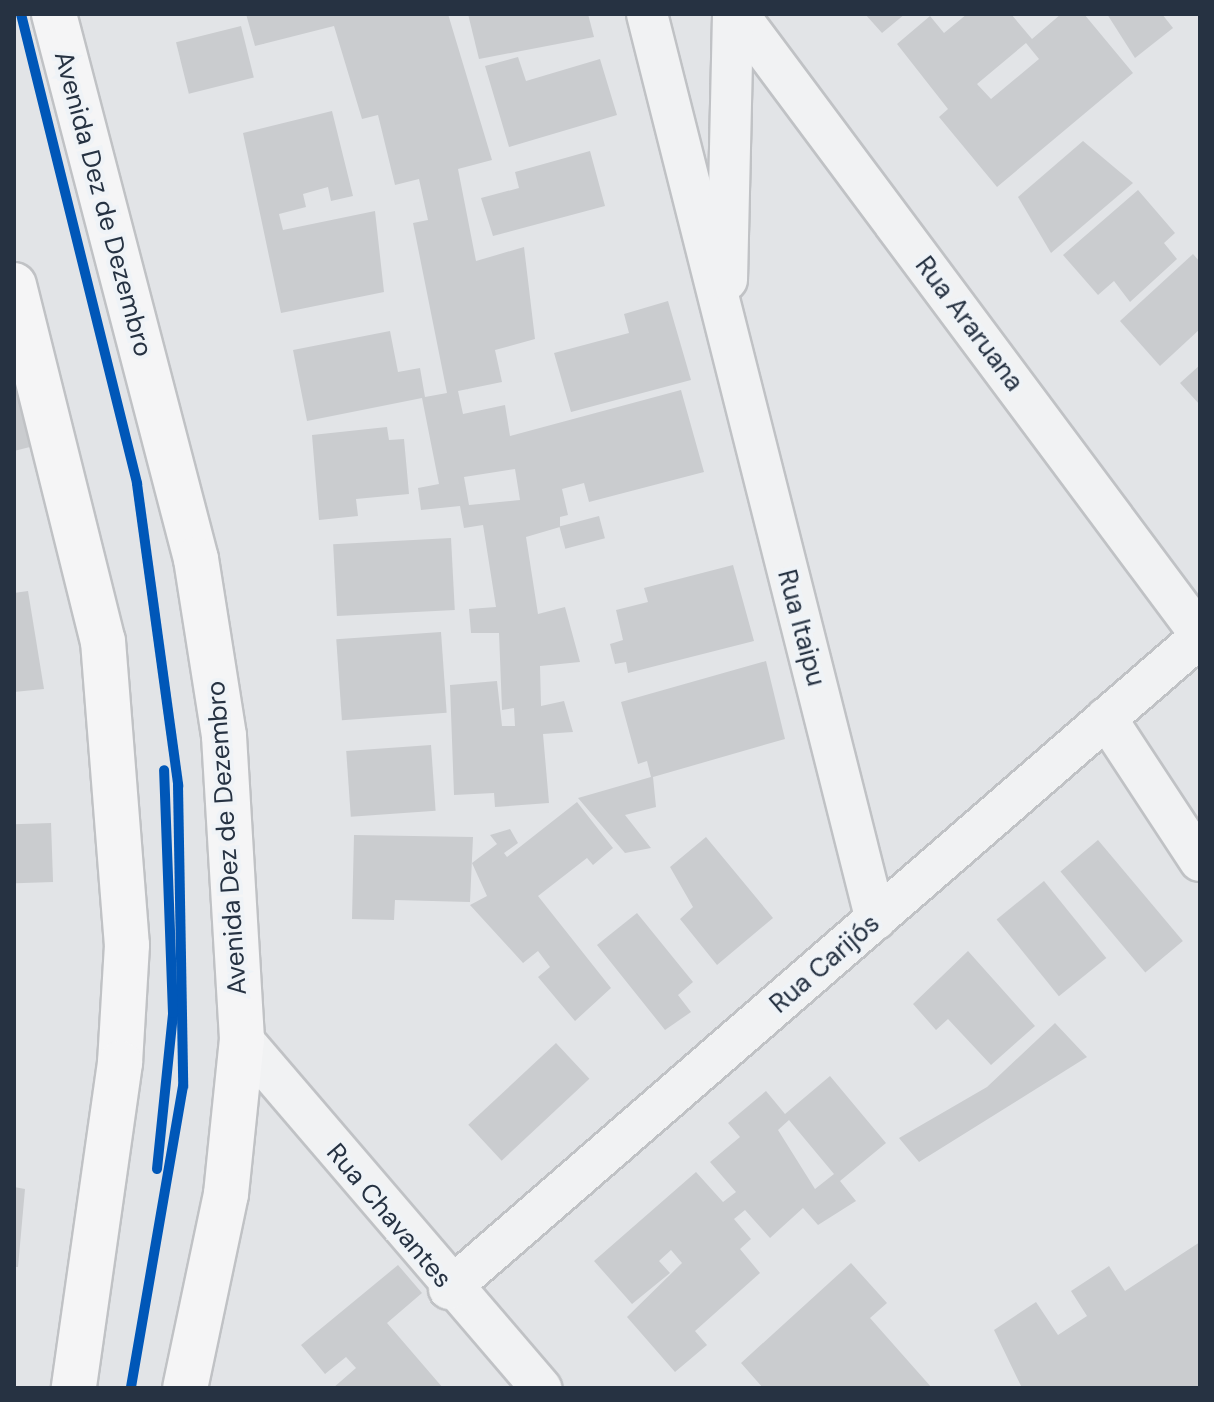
<!DOCTYPE html>
<meta charset="utf-8">
<style>
body{margin:0}
#map{position:relative;width:1214px;height:1402px;overflow:hidden;background:#e2e4e7;font-family:"DM Sans",sans-serif}
div>[style]{position:absolute}
.building>*{inset:0;background:#cacccf;transform-origin:0 0}
.roads{filter:drop-shadow(2px 0 #c0c2c5) drop-shadow(-2px 0 #c0c2c5) drop-shadow(0 2px #c0c2c5) drop-shadow(0 -2px #c0c2c5)}
.minor>*{height:40px;margin:-20px;padding:0 20px;transform-origin:20px;border-radius:20px;background:#f1f2f3}
.trunk>*{height:44px;margin:-22px;padding:0 22px;transform-origin:22px;border-radius:22px;background:#f5f5f6}
.cycleway>*{height:10px;margin:-5px;padding:0 5px;transform-origin:5px;border-radius:5px;background:#0057b8}
span{translate:-50% -50%;white-space:nowrap;text-align:center;line-height:1.15;-webkit-text-stroke:8px #eff3f7;paint-order:stroke}
.street-label{font-size:26px;color:#263242}
.frame{position:absolute;inset:0;border:16px solid #263242;pointer-events:none}
</style>
<div id="map">
<div class="building">
<i style="clip-path:polygon(evenodd,246px 14px,448px 14px,492px 160px,458px 169px,476px 261px,524px 247px,535px 339px,495px 350px,502px 382px,458px 391px,463px 414px,505px 405px,510px 436px,681px 390px,704px 472px,589px 502px,584px 483px,562px 489px,568px 515px,560px 517px,560px 527px,526px 537px,538px 614px,565px 607px,580px 662px,540px 666px,541px 706px,564px 701px,573px 732px,543px 734px,549px 803px,495px 807px,494px 793px,454px 795px,450px 685px,497px 681px,502px 726px,515px 726px,514px 708px,502px 710px,499px 633px,471px 633px,469px 609px,496px 607px,483px 525px,464px 528px,460px 506px,421px 510px,418px 488px,439px 484px,422px 398px,307px 421px,293px 350px,390px 331px,398px 372px,420px 368px,425px 397px,447px 393px,413px 223px,428px 220px,419px 179px,395px 185px,378px 115px,362px 119px,334px 26px,255px 46px,246px 14px,515px 469px,520px 500px,469px 505px,464px 477px,515px 469px)"></i>
<i style="clip-path:polygon(468px 14px,588px 14px,594px 37px,479px 59px)"></i>
<i style="clip-path:polygon(865px 14px,905px 14px,882px 33px)"></i>
<i style="clip-path:polygon(evenodd,967px 14px,1011px 14px,1032px 39px,1061px 14px,1084px 14px,1133px 73px,997px 187px,939px 117px,948px 109px,897px 44px,930px 16px,944px 33px,967px 14px,1026px 43px,1039px 59px,991px 99px,977px 84px,1026px 43px)"></i>
<i style="clip-path:polygon(1107px 14px,1162px 14px,1173px 28px,1135px 58px)"></i>
<i style="left:241px;top:26px;width:53px;height:67px;rotate:76deg"></i>
<i style="clip-path:polygon(518px 57px,526px 81px,600px 59px,617px 115px,509px 147px,485px 66px)"></i>
<i style="clip-path:polygon(332px 111px,353px 196px,331px 201px,328px 187px,303px 194px,306px 207px,279px 214px,283px 230px,375px 211px,384px 292px,281px 313px,243px 133px)"></i>
<i style="clip-path:polygon(1083px 141px,1133px 183px,1051px 253px,1018px 197px)"></i>
<i style="clip-path:polygon(590px 151px,605px 206px,493px 236px,481px 198px,519px 188px,515px 172px)"></i>
<i style="clip-path:polygon(1138px 190px,1175px 233px,1164px 243px,1177px 259px,1130px 302px,1114px 281px,1098px 295px,1063px 255px)"></i>
<i style="clip-path:polygon(1193px 254px,1200px 262px,1200px 329px,1160px 366px,1120px 321px)"></i>
<i style="clip-path:polygon(668px 301px,691px 380px,571px 412px,554px 353px,629px 333px,624px 314px)"></i>
<i style="clip-path:polygon(1200px 365px,1200px 405px,1180px 383px)"></i>
<i style="clip-path:polygon(18px 384px,30px 447px,14px 451px,14px 385px)"></i>
<i style="clip-path:polygon(387px 427px,389px 440px,404px 439px,409px 494px,356px 499px,358px 516px,319px 520px,312px 435px)"></i>
<i style="left:599px;top:516px;width:23px;height:41px;rotate:75deg"></i>
<i style="left:451px;top:538px;width:72px;height:118px;rotate:87deg"></i>
<i style="clip-path:polygon(733px 565px,754px 641px,628px 673px,626px 662px,615px 664px,610px 644px,623px 640px,616px 610px,648px 602px,644px 588px)"></i>
<i style="clip-path:polygon(28px 591px,44px 689px,14px 692px,14px 593px)"></i>
<i style="left:441px;top:632px;width:81px;height:105px;rotate:86deg"></i>
<i style="clip-path:polygon(766px 661px,785px 739px,653px 777px,656px 807px,625px 815px,651px 848px,625px 853px,578px 798px,651px 777px,647px 761px,638px 764px,621px 702px)"></i>
<i style="left:431px;top:745px;width:66px;height:85px;rotate:86deg"></i>
<i style="clip-path:polygon(577px 802px,613px 848px,593px 865px,587px 858px,538px 896px,611px 988px,575px 1021px,538px 977px,550px 967px,538px 951px,523px 963px,470px 905px,487px 896px,472px 863px,497px 844px,490px 835px,510px 829px,518px 843px,504px 853px,507px 857px)"></i>
<i style="left:51px;top:823px;width:59px;height:37px;rotate:88deg"></i>
<i style="clip-path:polygon(354px 835px,473px 837px,470px 902px,395px 900px,394px 920px,352px 919px)"></i>
<i style="clip-path:polygon(706px 837px,773px 918px,717px 965px,680px 919px,693px 907px,670px 867px)"></i>
<i style="left:1098px;top:840px;width:132px;height:49px;rotate:50deg"></i>
<i style="left:1044px;top:881px;width:99px;height:61px;rotate:51deg"></i>
<i style="clip-path:polygon(637px 913px,693px 982px,678px 995px,691px 1012px,665px 1030px,597px 945px)"></i>
<i style="clip-path:polygon(968px 951px,1035px 1026px,991px 1065px,948px 1019px,936px 1030px,913px 1004px)"></i>
<i style="clip-path:polygon(1055px 1023px,1087px 1057px,919px 1162px,899px 1138px,987px 1087px)"></i>
<i style="left:556px;top:1043px;width:49px;height:120px;rotate:47deg"></i>
<i style="clip-path:polygon(evenodd,830px 1076px,886px 1143px,840px 1181px,856px 1201px,818px 1225px,803px 1208px,770px 1238px,745px 1210px,734px 1219px,751px 1239px,740px 1249px,760px 1273px,695px 1331px,707px 1345px,675px 1372px,627px 1317px,682px 1263px,671px 1250px,659px 1261px,670px 1273px,632px 1304px,594px 1261px,696px 1172px,723px 1202px,736px 1192px,710px 1162px,740px 1137px,728px 1123px,766px 1091px,785px 1114px,830px 1076px,789px 1120px,834px 1174px,815px 1189px,778px 1130px,789px 1120px)"></i>
<i style="clip-path:polygon(14px 1187px,25px 1189px,18px 1267px,14px 1267px)"></i>
<i style="clip-path:polygon(1200px 1242px,1200px 1387px,1022px 1388px,994px 1330px,1036px 1302px,1058px 1335px,1087px 1316px,1071px 1291px,1109px 1266px,1125px 1291px)"></i>
<i style="clip-path:polygon(851px 1263px,887px 1303px,870px 1318px,932px 1388px,763px 1388px,741px 1363px)"></i>
<i style="clip-path:polygon(398px 1265px,422px 1293px,387px 1323px,443px 1388px,333px 1388px,356px 1368px,346px 1357px,325px 1374px,301px 1345px)"></i>
</div>
<div class="roads">
<div class="minor">
<i style="left:647px;top:14px;width:934px;rotate:75.82deg"></i>
<i style="left:738px;top:14px;width:773px;rotate:53.31deg"></i>
<i style="left:727px;top:280px;width:266px;rotate:-88.7deg"></i>
<i style="left:1106px;top:718px;width:171px;rotate:56.7deg"></i>
<i style="left:242px;top:1039px;width:460px;rotate:49.4deg"></i>
<i style="left:449px;top:1289px;width:995px;rotate:-40.96deg"></i>
</div>
<div class="trunk">
<i style="left:54px;top:14px;width:563px;rotate:75.4deg"></i>
<i style="left:196px;top:559px;width:179px;rotate:81deg"></i>
<i style="left:224px;top:736px;width:304px;rotate:86.6deg"></i>
<i style="left:242px;top:1039px;width:156px;rotate:95.9deg"></i>
<i style="left:226px;top:1194px;width:198px;rotate:101.9deg"></i>
<i style="left:14px;top:285px;width:367px;rotate:76deg"></i>
<i style="left:103px;top:641px;width:305px;rotate:85.5deg"></i>
<i style="left:127px;top:945px;width:118px;rotate:93.4deg"></i>
<i style="left:120px;top:1063px;width:328px;rotate:98.1deg"></i>
</div>
</div>
<div class="cycleway">
<i style="left:21px;top:14px;width:484px;rotate:76.1deg"></i>
<i style="left:137px;top:484px;width:304px;rotate:82.2deg"></i>
<i style="left:178px;top:785px;width:301px;rotate:89deg"></i>
<i style="left:183px;top:1086px;width:306px;rotate:99.8deg"></i>
<i style="left:157px;top:1169px;width:157px;rotate:-84.1deg"></i>
<i style="left:173px;top:1013px;width:243px;rotate:-92.1deg"></i>
</div>
<div class="street-label">
<span style="left:103px;top:204px;rotate:75deg">Avenida Dez de Dezembro</span>
<span style="left:969px;top:324px;rotate:53deg">Rua Araruana</span>
<span style="left:801px;top:628px;rotate:75deg">Rua Itaipu</span>
<span style="left:227px;top:838px;rotate:-94deg">Avenida Dez de Dezembro</span>
<span style="left:825px;top:964px;rotate:-41deg">Rua Carijós</span>
<span style="left:389px;top:1216px;rotate:50deg">Rua Chavantes</span>
</div>
<div class="frame"></div>
</div>
